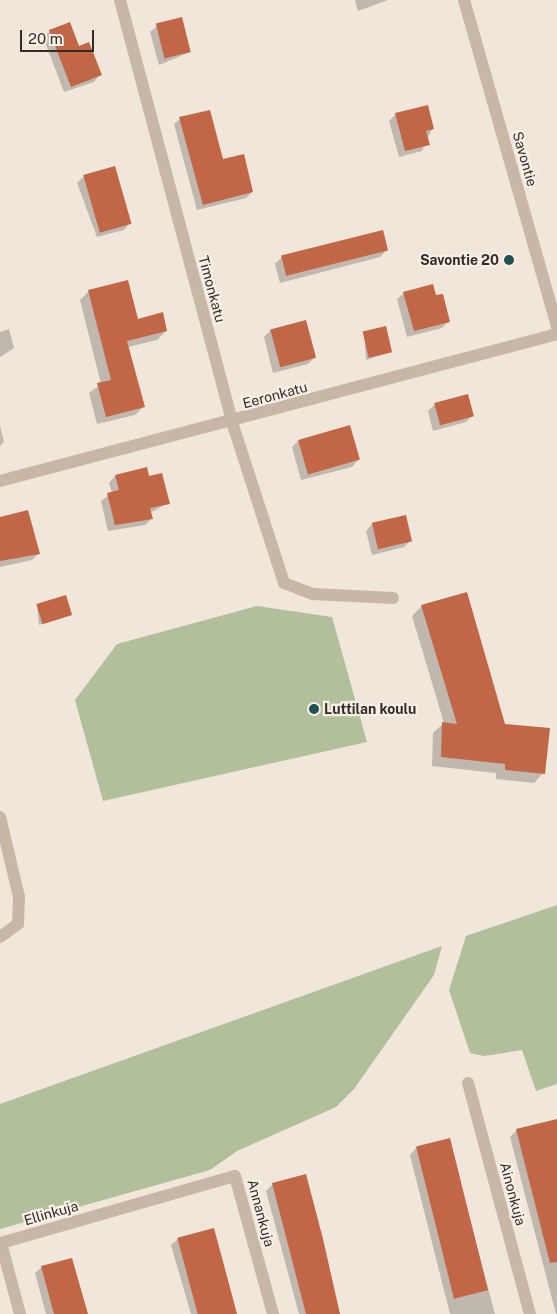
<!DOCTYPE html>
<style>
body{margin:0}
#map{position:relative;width:557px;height:1314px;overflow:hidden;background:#f0e6da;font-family:"Public Sans",sans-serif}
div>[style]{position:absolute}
.green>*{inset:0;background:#b2bf9b}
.shadow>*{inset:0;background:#0003}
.building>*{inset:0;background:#c16647;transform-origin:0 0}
.minor>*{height:12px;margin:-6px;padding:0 6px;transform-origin:6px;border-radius:6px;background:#c8b6a7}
.dots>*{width:14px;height:14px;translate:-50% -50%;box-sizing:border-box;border:2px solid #f8f0e6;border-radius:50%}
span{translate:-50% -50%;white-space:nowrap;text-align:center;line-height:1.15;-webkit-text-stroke:4.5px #f8f0e6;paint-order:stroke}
.street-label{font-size:14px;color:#342b27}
.poi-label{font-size:14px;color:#342b27;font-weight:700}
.right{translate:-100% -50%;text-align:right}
.left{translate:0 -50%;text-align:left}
.scale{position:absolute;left:20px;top:30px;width:74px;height:22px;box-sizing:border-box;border:2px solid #342b27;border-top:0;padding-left:6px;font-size:15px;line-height:18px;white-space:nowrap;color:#342b27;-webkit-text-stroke:4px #f8f0e6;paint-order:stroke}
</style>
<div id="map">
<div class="green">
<i style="clip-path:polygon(257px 606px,332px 617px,367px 742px,103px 801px,75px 700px,117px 644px)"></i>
<i style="clip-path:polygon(557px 905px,557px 1084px,536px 1091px,522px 1050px,484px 1056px,470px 1053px,449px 990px,466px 936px)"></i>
<i style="clip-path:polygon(442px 946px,434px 975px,354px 1089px,336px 1107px,237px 1151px,210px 1170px,0 1229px,0 1104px)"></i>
</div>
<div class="shadow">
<i style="clip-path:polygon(355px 0,388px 0,358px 11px)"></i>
<i style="clip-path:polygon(157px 26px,190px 52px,159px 65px,150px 32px)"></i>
<i style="clip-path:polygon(50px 31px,78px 48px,100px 75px,94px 82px,64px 92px,43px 37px)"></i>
<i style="clip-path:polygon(396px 114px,432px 129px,422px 151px,399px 157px,389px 121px)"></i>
<i style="clip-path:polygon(180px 119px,252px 192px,246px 198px,197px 210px,174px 124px)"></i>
<i style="clip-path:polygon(84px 176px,130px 223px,124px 230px,97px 237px,77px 183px)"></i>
<i style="clip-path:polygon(387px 250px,380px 257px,280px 283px,275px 264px,282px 257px)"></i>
<i style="clip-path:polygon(127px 282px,137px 320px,166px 331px,157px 340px,128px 347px,144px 406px,135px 415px,97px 424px,89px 393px,101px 384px,80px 300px,88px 292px)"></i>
<i style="clip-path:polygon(404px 293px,435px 297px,448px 322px,442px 328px,407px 337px,397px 299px)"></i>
<i style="clip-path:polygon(9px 329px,14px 348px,0 357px,0 332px)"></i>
<i style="clip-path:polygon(271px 330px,314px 358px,308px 364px,273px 373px,264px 337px)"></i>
<i style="clip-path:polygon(364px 332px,391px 352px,366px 360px)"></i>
<i style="clip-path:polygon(467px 396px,473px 415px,466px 422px,433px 431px,428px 411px,434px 405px)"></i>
<i style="clip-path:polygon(0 426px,4px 442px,0 446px)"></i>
<i style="clip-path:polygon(349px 427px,358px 460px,352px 467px,301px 480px,292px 447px,298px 441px)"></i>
<i style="clip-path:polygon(115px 476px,148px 478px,168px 503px,150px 513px,151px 519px,145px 525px,108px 531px,101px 501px,112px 493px,109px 483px)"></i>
<i style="clip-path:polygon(0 518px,38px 554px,32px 560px,0 567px)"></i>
<i style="clip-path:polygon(372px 524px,411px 540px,404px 547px,372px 555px,366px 531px)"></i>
<i style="clip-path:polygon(37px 604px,70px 615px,39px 625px)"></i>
<i style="clip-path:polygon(422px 606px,504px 725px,543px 773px,534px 783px,496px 779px,496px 773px,432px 766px,433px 733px,444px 723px,412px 616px)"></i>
<i style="clip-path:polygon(557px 1120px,557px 1314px,556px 1314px,510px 1137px,517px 1130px)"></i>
<i style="clip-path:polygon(449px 1140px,495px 1314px,450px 1314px,410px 1155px,416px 1148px)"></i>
<i style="clip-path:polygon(273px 1184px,339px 1314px,299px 1314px,266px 1191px)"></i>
<i style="clip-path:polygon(178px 1239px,236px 1314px,191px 1314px,171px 1245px)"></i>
<i style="clip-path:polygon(42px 1267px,85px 1314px,46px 1314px,35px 1273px)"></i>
</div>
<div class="building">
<i style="left:182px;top:17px;width:36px;height:27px;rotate:76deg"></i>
<i style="clip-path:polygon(70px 22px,79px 46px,89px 42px,102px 75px,71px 87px,49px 30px)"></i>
<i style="clip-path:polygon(428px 105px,434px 129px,426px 131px,430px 145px,405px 151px,395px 113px)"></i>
<i style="clip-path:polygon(210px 110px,223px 159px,244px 154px,253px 192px,203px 205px,179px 117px)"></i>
<i style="left:115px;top:166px;width:60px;height:33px;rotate:74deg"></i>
<i style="left:383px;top:230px;width:21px;height:105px;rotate:76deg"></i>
<i style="clip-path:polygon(128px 280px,138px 319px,163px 312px,167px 331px,127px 341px,145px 407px,106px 417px,97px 383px,111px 380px,88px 290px)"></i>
<i style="clip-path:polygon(433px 284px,436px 295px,443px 294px,450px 322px,414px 331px,403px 292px)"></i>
<i style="left:306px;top:320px;width:39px;height:37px;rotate:75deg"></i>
<i style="left:386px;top:326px;width:27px;height:24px;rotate:77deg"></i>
<i style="left:468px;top:394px;width:23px;height:35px;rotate:75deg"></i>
<i style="left:350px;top:425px;width:36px;height:54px;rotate:74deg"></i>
<i style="clip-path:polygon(147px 467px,149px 476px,162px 473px,170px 504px,150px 508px,153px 519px,115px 525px,107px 493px,119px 490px,115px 475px)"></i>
<i style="clip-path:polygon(28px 510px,40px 554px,0 561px,0 517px)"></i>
<i style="left:406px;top:515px;width:27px;height:35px;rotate:77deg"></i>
<i style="clip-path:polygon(467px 592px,505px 724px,550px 728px,545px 774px,505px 770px,505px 764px,441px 757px,442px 722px,457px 724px,421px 605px)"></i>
<i style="left:66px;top:595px;width:21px;height:31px;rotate:73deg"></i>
<i style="clip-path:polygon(557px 1119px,557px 1262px,550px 1263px,516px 1129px)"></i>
<i style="left:450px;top:1138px;width:157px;height:35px;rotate:76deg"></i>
<i style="clip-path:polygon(306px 1174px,323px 1239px,340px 1314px,306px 1314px,272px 1183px)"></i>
<i style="left:214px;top:1228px;width:89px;height:38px;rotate:75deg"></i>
<i style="clip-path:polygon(72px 1258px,88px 1314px,54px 1314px,41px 1266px)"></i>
</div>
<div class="minor">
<i style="left:120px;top:0;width:437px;rotate:75.1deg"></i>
<i style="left:232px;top:422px;width:169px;rotate:72.1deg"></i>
<i style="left:284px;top:583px;width:31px;rotate:21deg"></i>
<i style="left:313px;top:594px;width:80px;rotate:2.9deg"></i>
<i style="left:464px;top:0;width:340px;rotate:74.1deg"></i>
<i style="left:0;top:481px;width:576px;rotate:-14.78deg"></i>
<i style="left:0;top:817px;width:82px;rotate:76.6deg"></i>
<i style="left:19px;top:897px;width:27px;rotate:92deg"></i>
<i style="left:18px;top:924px;width:22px;rotate:144deg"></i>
<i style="left:468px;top:1083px;width:239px;rotate:75deg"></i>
<i style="left:20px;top:1314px;width:73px;rotate:-105deg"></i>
<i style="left:1px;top:1243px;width:243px;rotate:-16deg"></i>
<i style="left:235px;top:1176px;width:143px;rotate:74.6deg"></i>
</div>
<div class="dots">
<i style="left:509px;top:260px;background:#1e5054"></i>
<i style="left:314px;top:709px;background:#1e5054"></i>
</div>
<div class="street-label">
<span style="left:525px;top:159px;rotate:74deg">Savontie</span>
<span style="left:212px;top:289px;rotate:75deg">Timonkatu</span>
<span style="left:275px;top:395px;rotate:-15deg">Eeronkatu</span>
<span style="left:513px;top:1194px;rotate:75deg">Ainonkuja</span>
<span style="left:51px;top:1213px;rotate:-16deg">Ellinkuja</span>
<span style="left:261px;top:1213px;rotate:75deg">Annankuja</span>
</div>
<div class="poi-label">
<span class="right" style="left:499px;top:260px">Savontie 20</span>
<span class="left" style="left:324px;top:709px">Luttilan koulu</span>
</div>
<div class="scale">20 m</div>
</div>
